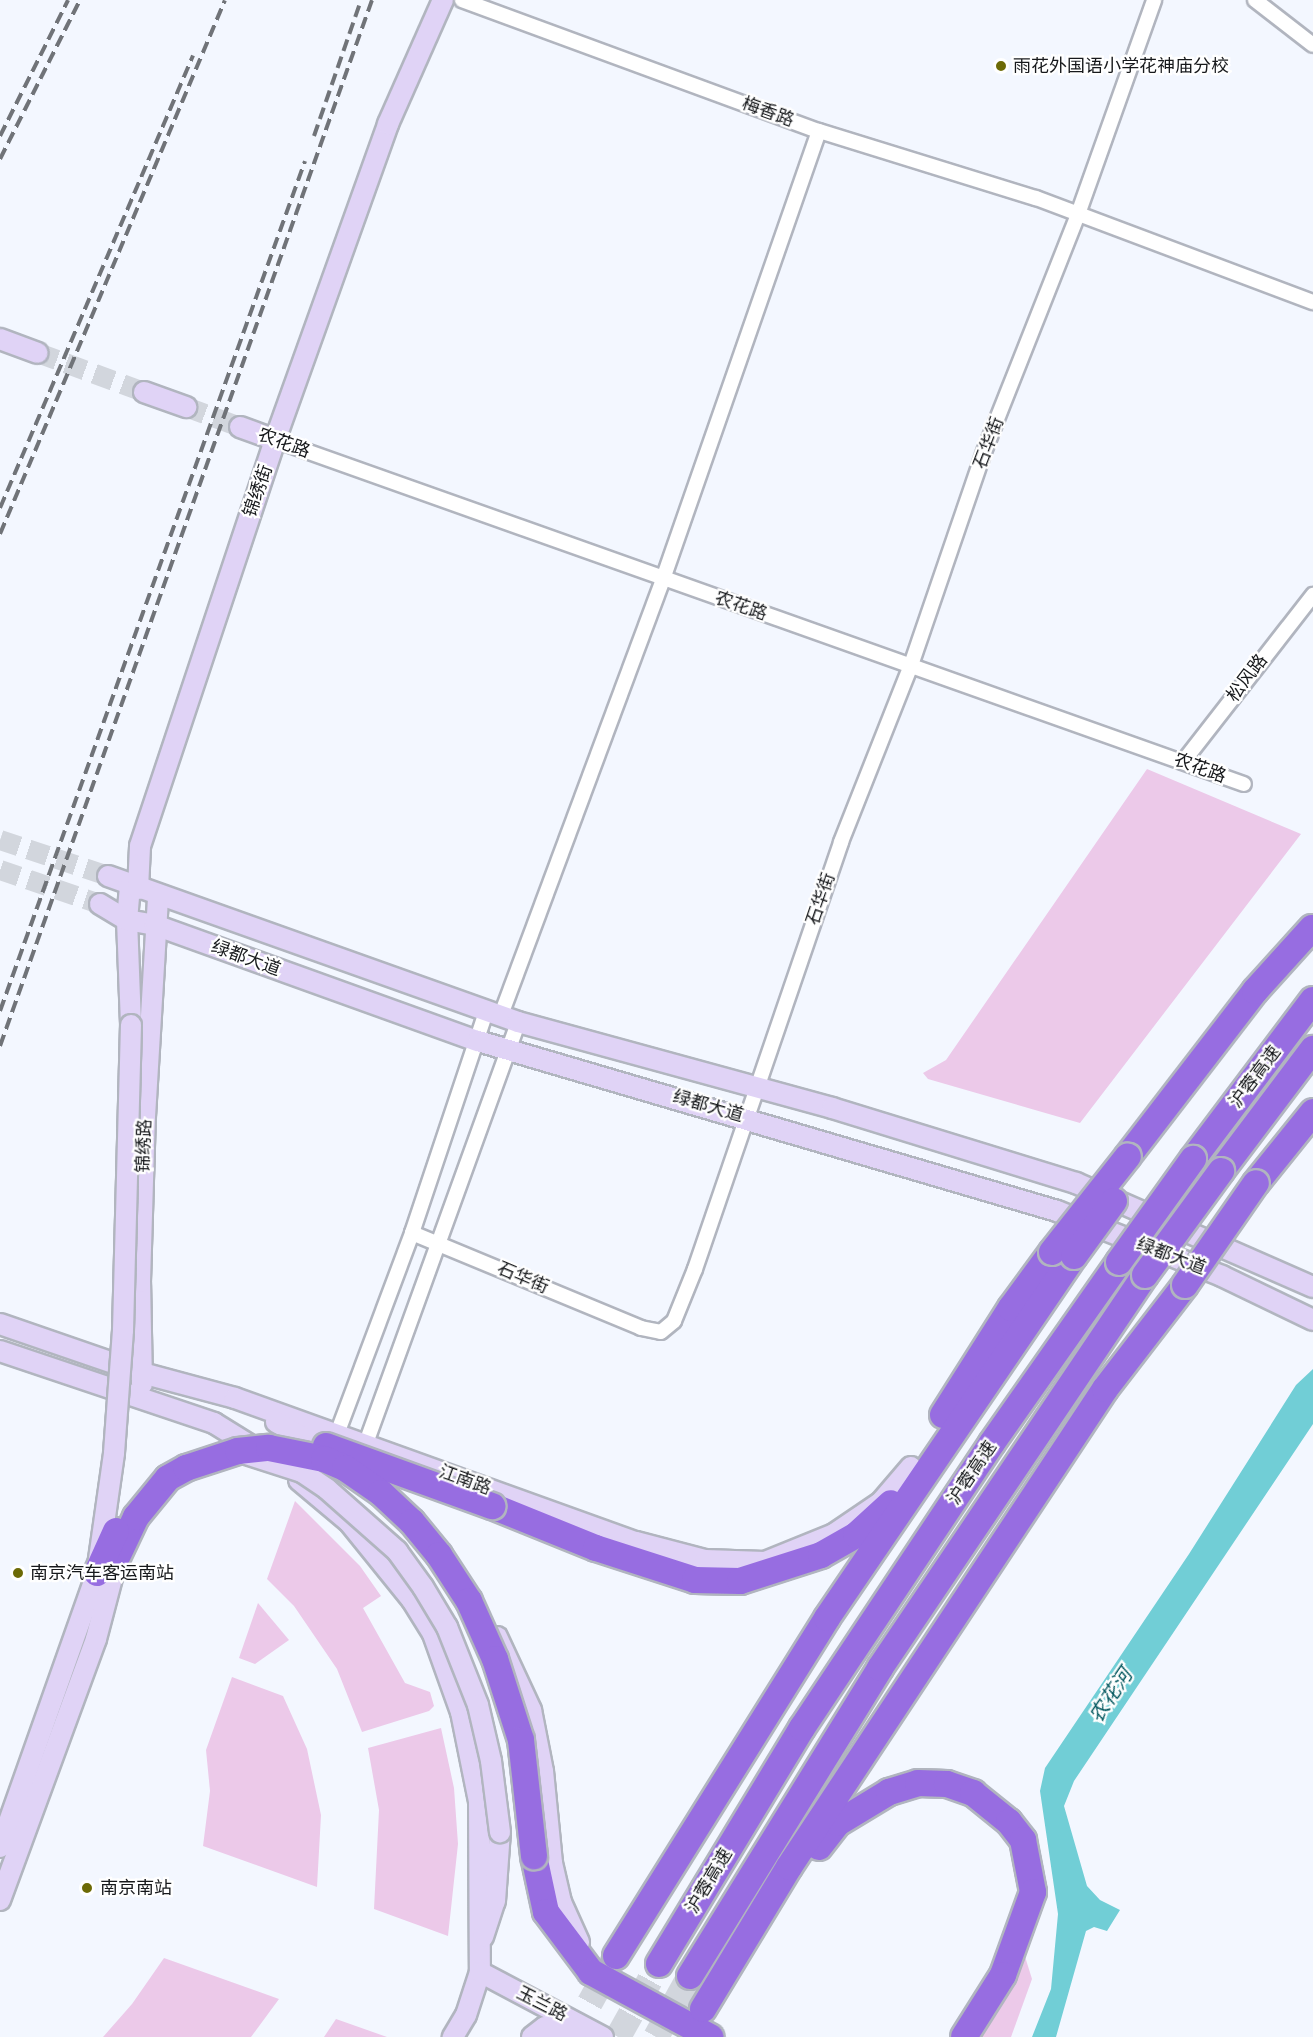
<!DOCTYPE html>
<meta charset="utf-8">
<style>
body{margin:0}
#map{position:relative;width:1313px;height:2037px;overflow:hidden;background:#f3f7ff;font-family:Merriweather,"Noto Sans SC",serif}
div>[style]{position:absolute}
.green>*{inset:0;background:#ecc9e9}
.water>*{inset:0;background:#71ced6}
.secondary-tunnel>*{height:20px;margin-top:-10px;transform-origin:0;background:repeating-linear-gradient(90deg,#d2d6dd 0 20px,transparent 0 30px)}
.highway-tunnel>*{height:26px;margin-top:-13px;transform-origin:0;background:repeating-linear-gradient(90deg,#d2d6dd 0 26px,transparent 0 39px)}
.roads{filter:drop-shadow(2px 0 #b1b5bf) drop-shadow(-2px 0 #b1b5bf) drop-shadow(0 2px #b1b5bf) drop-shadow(0 -2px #b1b5bf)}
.street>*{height:14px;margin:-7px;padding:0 7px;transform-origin:7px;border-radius:7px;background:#fff}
.secondary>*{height:20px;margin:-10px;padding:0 10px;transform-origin:10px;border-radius:10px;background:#e0d3f6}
.highway>*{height:26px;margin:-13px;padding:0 13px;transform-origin:13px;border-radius:13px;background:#976de1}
.rail>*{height:4px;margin-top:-2px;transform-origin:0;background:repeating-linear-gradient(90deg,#707378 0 12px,transparent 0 18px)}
.bridges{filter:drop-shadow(2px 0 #b1b5bf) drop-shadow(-2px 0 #b1b5bf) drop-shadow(0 2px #b1b5bf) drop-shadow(0 -2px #b1b5bf)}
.secondary-bridge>*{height:20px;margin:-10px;padding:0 10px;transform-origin:10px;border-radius:10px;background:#e0d3f6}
.highway-bridge>*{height:26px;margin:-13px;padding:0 13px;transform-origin:13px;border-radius:13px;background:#976de1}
.dots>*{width:16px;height:16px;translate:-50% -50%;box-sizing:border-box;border:3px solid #fff;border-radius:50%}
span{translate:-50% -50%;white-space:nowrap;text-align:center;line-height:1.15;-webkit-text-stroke:4.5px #fff;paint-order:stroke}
.poi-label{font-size:18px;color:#17191c}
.left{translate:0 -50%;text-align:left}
.street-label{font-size:18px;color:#17191c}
.water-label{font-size:20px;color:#00565d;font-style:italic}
</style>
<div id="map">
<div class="green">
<i style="clip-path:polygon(1147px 769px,1301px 834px,1080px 1123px,928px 1079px,923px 1073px,946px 1060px)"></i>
<i style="clip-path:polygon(295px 1501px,360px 1566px,381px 1596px,363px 1608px,405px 1683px,430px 1692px,434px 1706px,429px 1711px,362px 1732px,337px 1669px,294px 1606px,267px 1579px)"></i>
<i style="clip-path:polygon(258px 1603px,289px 1640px,255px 1664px,239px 1658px)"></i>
<i style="clip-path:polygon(232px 1677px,283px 1696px,307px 1749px,321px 1815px,317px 1887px,203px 1846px,210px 1791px,206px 1750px)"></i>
<i style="clip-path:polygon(441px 1728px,454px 1788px,458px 1844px,448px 1936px,374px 1909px,379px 1810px,368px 1748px)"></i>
<i style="clip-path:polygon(1022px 1947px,1032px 1979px,1011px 2037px,970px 2037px)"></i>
<i style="clip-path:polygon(164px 1958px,279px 1999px,251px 2037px,103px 2037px,132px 2004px)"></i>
<i style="clip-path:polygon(336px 2019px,387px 2037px,324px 2037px)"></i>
</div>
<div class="water">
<i style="clip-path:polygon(1313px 1369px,1313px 1424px,1074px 1781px,1064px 1806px,1087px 1886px,1100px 1900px,1120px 1910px,1107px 1931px,1094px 1927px,1086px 1931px,1056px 2037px,1032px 2037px,1051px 1989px,1058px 1914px,1040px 1791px,1045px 1768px,1189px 1554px,1296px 1385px)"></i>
</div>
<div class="secondary-tunnel">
<i style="left:38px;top:353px;width:113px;rotate:20.2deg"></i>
<i style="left:186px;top:407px;width:58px;rotate:20.3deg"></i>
<i style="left:0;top:840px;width:114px;rotate:18.4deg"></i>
<i style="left:0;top:870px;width:106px;rotate:18.8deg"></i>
</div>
<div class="highway-tunnel">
<i style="left:571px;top:2037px;width:89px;rotate:-61.1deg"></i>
<i style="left:618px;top:2037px;width:84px;rotate:-60.7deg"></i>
<i style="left:656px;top:2037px;width:70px;rotate:-60.9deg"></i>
</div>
<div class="roads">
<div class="street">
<i style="left:462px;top:0;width:380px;rotate:20.2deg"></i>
<i style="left:819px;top:131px;width:227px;rotate:17.2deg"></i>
<i style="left:1036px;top:198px;width:296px;rotate:20.6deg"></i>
<i style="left:1255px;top:0;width:73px;rotate:37.8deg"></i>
<i style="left:275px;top:440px;width:1028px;rotate:19.55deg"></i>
<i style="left:1183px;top:762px;width:212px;rotate:-52.1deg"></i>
<i style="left:501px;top:1015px;width:465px;rotate:-69.6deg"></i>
<i style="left:663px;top:579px;width:474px;rotate:-70.8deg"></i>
<i style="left:412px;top:1233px;width:248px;rotate:22.5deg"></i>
<i style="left:641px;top:1328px;width:20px;rotate:11deg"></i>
<i style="left:661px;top:1332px;width:17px;rotate:-40deg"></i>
<i style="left:674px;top:1321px;width:56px;rotate:-68deg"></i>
<i style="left:695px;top:1269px;width:451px;rotate:-71.1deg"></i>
<i style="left:841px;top:842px;width:190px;rotate:-68.4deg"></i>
<i style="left:911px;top:665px;width:225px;rotate:-71.1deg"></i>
<i style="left:984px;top:452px;width:256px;rotate:-68.4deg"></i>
<i style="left:1078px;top:214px;width:227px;rotate:-70.4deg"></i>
<i style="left:337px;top:1434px;width:215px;rotate:-69.5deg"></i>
<i style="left:412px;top:1233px;width:236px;rotate:-71.5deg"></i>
<i style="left:366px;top:1443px;width:448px;rotate:-70.1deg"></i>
</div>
<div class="secondary">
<i style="left:0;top:339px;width:40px;rotate:20.2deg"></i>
<i style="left:144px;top:392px;width:45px;rotate:19.7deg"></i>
<i style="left:240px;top:427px;width:37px;rotate:20deg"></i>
<i style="left:108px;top:876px;width:435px;rotate:19.6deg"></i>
<i style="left:518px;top:1022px;width:326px;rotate:15.3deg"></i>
<i style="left:832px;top:1108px;width:255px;rotate:17.1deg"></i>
<i style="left:1076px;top:1183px;width:259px;rotate:23.7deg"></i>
<i style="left:130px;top:886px;width:34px;rotate:95deg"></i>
<i style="left:127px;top:920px;width:105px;rotate:87.8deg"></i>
<i style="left:138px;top:889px;width:43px;rotate:-87.3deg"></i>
<i style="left:140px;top:846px;width:428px;rotate:-71.6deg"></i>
<i style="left:275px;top:440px;width:336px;rotate:-70.3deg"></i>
<i style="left:388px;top:124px;width:136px;rotate:-66.1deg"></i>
<i style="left:100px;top:904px;width:31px;rotate:31deg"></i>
<i style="left:127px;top:920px;width:28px;rotate:10deg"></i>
<i style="left:155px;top:925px;width:343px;rotate:19.8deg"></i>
<i style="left:478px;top:1041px;width:603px;rotate:16.36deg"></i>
<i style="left:1057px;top:1211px;width:177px;rotate:21.5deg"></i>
<i style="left:1222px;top:1276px;width:101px;rotate:25.8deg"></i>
<i style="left:0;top:1324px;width:150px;rotate:19deg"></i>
<i style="left:142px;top:1373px;width:96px;rotate:15deg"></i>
<i style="left:235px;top:1398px;width:426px;rotate:19.8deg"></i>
<i style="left:636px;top:1542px;width:71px;rotate:14.6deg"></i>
<i style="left:705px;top:1560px;width:60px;rotate:1.9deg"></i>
<i style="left:765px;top:1562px;width:74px;rotate:-22.1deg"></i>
<i style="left:834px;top:1534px;width:57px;rotate:-34.2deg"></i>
<i style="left:881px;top:1502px;width:46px;rotate:-49.4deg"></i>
<i style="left:0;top:1351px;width:226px;rotate:18.6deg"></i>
<i style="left:214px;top:1423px;width:55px;rotate:31.7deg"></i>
<i style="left:142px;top:1384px;width:102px;rotate:-91.1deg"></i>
<i style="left:140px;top:1282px;width:165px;rotate:-88.3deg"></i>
<i style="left:145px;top:1117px;width:222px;rotate:-86.6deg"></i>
<i style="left:276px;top:1422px;width:69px;rotate:29.5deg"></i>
<i style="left:299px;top:1480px;width:65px;rotate:40deg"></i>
<i style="left:349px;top:1522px;width:100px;rotate:51.1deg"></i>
<i style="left:412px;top:1600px;width:40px;rotate:58deg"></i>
<i style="left:433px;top:1634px;width:83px;rotate:70.3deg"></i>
<i style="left:461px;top:1712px;width:91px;rotate:78.6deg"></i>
<i style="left:479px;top:1801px;width:171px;rotate:89.7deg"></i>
<i style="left:480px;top:1972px;width:45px;rotate:108deg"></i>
<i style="left:466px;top:2015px;width:26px;rotate:121deg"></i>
<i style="left:497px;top:1637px;width:81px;rotate:65deg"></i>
<i style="left:531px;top:1710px;width:62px;rotate:78.9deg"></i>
<i style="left:543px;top:1771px;width:92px;rotate:84.4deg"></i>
<i style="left:552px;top:1863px;width:40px;rotate:77deg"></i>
<i style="left:561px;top:1902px;width:44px;rotate:65.8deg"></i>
<i style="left:483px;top:1937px;width:38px;rotate:-72deg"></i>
<i style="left:495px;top:1901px;width:69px;rotate:-85.9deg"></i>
<i style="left:480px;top:1972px;width:139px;rotate:27.9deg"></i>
<i style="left:532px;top:2037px;width:16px;rotate:-38deg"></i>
<i style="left:545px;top:2027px;width:37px"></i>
</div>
<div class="highway">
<i style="left:1128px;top:1156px;width:208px;rotate:-52.4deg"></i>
<i style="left:1255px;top:991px;width:85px;rotate:-47.9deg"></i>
<i style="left:1193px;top:1159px;width:199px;rotate:-53deg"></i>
<i style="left:1221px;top:1171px;width:153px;rotate:-53deg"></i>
<i style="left:1256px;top:1183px;width:91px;rotate:-51.2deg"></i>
<i style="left:943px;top:1415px;width:127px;rotate:-57.6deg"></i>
<i style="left:1011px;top:1308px;width:69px;rotate:-53.8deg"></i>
<i style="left:492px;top:1506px;width:112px;rotate:22deg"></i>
<i style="left:596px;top:1548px;width:104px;rotate:17.9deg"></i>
<i style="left:695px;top:1580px;width:45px;rotate:1.3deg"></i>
<i style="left:740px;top:1581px;width:85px;rotate:-17.8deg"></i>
<i style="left:821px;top:1555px;width:40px;rotate:-29.7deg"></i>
<i style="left:856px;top:1535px;width:47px;rotate:-42.4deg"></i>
<i style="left:819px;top:1847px;width:31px;rotate:-52deg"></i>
<i style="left:838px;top:1823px;width:60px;rotate:-31.3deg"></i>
<i style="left:889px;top:1792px;width:30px;rotate:-17deg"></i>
<i style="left:918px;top:1783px;width:29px;rotate:2deg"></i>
<i style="left:947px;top:1784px;width:28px;rotate:19deg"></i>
<i style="left:973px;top:1793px;width:46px;rotate:38.9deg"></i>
<i style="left:1009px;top:1822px;width:23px;rotate:52deg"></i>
<i style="left:1023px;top:1840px;width:53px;rotate:79.1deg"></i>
<i style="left:1033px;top:1892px;width:88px;rotate:109.9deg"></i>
<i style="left:1003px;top:1975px;width:73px;rotate:122.2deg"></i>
<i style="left:534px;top:1856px;width:57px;rotate:77.9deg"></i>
<i style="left:546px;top:1912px;width:75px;rotate:53.1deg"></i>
<i style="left:591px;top:1972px;width:136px;rotate:28.6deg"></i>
<i style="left:616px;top:1956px;width:398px;rotate:-58deg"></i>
<i style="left:827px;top:1618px;width:438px;rotate:-55.7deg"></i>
<i style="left:659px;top:1964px;width:276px;rotate:-58.8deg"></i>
<i style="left:802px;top:1728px;width:343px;rotate:-56.3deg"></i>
<i style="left:992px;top:1443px;width:221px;rotate:-54.9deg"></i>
<i style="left:690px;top:1976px;width:362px;rotate:-58.3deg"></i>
<i style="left:880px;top:1668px;width:474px;rotate:-56deg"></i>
<i style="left:703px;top:2009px;width:166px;rotate:-58.8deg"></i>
<i style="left:789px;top:1867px;width:573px;rotate:-56.53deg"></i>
<i style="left:1105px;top:1389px;width:131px;rotate:-52.4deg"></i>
</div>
</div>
<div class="rail">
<i style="left:0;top:136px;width:152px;rotate:-63.4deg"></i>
<i style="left:314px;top:136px;width:144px;rotate:-70.9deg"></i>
<i style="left:0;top:159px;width:178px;rotate:-63.3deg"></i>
<i style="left:0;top:508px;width:492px;rotate:-66.9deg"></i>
<i style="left:0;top:534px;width:579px;rotate:-67.15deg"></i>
<i style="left:0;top:1011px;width:903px;rotate:-70.26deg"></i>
<i style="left:0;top:1046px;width:1110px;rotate:-70.42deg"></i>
</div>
<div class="bridges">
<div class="secondary-bridge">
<i style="left:243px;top:1453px;width:62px;rotate:17.9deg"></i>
<i style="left:302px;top:1472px;width:30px;rotate:34deg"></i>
<i style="left:327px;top:1489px;width:94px;rotate:41.5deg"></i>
<i style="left:397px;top:1551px;width:44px;rotate:54.2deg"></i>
<i style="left:423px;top:1587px;width:47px;rotate:59deg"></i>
<i style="left:447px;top:1627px;width:84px;rotate:68.3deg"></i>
<i style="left:478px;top:1705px;width:57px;rotate:76.9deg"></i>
<i style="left:491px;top:1761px;width:72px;rotate:82.8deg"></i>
<i style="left:0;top:1847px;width:291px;rotate:-70.5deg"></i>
<i style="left:97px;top:1573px;width:121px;rotate:-81.9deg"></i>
<i style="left:114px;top:1453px;width:123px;rotate:-85.8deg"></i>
<i style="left:123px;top:1330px;width:305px;rotate:-88.5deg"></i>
<i style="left:0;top:1900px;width:278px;rotate:-69.8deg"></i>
<i style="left:96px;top:1639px;width:87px;rotate:-75.3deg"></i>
</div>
<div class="highway-bridge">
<i style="left:1052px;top:1252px;width:122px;rotate:-51.6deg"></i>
<i style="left:1074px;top:1256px;width:68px;rotate:-54deg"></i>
<i style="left:1119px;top:1262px;width:127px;rotate:-54.3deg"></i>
<i style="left:1145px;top:1275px;width:129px;rotate:-53.8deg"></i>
<i style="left:1185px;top:1285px;width:124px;rotate:-55.2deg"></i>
<i style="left:326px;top:1446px;width:177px;rotate:19.9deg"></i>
<i style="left:118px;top:1555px;width:42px;rotate:-64.7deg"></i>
<i style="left:136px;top:1517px;width:50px;rotate:-50.6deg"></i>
<i style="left:168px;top:1478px;width:21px;rotate:-29deg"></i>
<i style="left:186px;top:1468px;width:55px;rotate:-18.1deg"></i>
<i style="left:238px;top:1451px;width:31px;rotate:-6deg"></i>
<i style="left:269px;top:1448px;width:56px;rotate:11.3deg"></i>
<i style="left:324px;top:1459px;width:23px;rotate:23deg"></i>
<i style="left:345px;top:1468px;width:44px;rotate:34.8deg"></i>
<i style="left:381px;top:1493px;width:42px;rotate:43.1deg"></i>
<i style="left:412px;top:1522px;width:43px;rotate:50.7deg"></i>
<i style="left:439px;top:1555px;width:55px;rotate:56.9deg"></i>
<i style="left:469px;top:1601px;width:64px;rotate:65.9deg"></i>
<i style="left:495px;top:1659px;width:85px;rotate:72.2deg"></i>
<i style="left:521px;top:1740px;width:117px;rotate:83.6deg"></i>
<i style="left:97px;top:1573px;width:46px;rotate:-65.7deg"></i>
</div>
</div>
<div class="dots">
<i style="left:1001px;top:66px;background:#6c6a06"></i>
<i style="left:18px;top:1573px;background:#6c6a06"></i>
<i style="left:87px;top:1888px;background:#6c6a06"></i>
</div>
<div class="poi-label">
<span class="left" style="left:1013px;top:66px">雨花外国语小学花神庙分校</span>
<span class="left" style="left:30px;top:1573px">南京汽车客运南站</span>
<span class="left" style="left:100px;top:1888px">南京南站</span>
</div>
<div class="street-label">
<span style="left:768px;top:112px;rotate:20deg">梅香路</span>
<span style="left:284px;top:443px;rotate:20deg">农花路</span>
<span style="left:989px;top:443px;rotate:-69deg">石华街</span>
<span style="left:258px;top:491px;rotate:-71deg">锦绣街</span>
<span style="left:741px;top:606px;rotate:19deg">农花路</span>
<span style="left:1247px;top:678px;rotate:-53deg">松风路</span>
<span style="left:1200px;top:768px;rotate:20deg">农花路</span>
<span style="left:821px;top:899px;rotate:-71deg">石华街</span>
<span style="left:246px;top:958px;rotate:20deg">绿都大道</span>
<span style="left:1255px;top:1077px;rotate:-53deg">沪蓉高速</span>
<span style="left:708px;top:1106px;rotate:16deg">绿都大道</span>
<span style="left:144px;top:1146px;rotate:-88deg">锦绣路</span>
<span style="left:1171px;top:1256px;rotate:21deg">绿都大道</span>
<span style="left:523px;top:1278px;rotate:23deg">石华街</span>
<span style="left:972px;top:1473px;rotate:-56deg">沪蓉高速</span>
<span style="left:465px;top:1480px;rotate:20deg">江南路</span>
<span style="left:709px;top:1881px;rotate:-59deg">沪蓉高速</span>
<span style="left:542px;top:2004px;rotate:27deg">玉兰路</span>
</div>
<div class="water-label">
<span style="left:1110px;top:1695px;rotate:-56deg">农花河</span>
</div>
</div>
